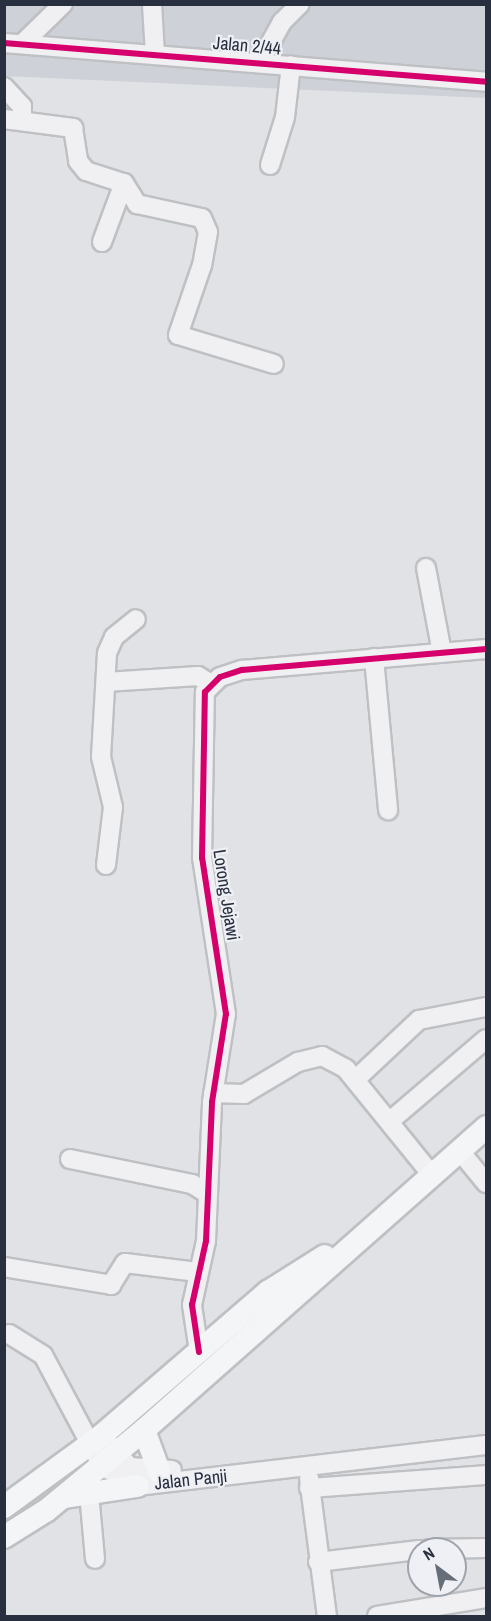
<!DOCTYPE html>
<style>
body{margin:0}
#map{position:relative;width:491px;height:1621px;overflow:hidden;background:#e0e2e5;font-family:"Archivo Narrow",sans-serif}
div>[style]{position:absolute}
.built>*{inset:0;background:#cfd1d8}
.roads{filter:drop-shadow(2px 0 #bec0c3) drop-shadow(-2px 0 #bec0c3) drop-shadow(0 2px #bec0c3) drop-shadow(0 -2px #bec0c3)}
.minor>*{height:18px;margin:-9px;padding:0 9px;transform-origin:9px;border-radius:9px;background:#f0f0f2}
.major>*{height:22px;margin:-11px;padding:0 11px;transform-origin:11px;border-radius:11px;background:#f4f5f6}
.cycleway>*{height:6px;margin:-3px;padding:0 3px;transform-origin:3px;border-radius:3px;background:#d6006c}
span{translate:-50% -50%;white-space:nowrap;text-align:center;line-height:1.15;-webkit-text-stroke:4.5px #eef0f5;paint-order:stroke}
.street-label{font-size:18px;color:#282f3e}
.frame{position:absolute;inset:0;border:6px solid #282f3e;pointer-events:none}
.north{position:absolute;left:407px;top:1537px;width:60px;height:60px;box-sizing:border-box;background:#eef0f5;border:2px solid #9fa3ac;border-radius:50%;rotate:328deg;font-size:16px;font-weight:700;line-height:24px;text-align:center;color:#282f3e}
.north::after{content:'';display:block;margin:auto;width:21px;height:27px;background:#686e78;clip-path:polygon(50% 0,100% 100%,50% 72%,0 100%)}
</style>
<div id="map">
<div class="built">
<i style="clip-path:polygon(5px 5px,486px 5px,486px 98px,5px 76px)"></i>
</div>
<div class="roads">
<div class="minor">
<i style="left:152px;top:4px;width:50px;rotate:86.6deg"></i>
<i style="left:4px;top:43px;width:484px;rotate:4.6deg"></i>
<i style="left:23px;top:43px;width:56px;rotate:-44.3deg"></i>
<i style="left:260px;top:62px;width:46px;rotate:-61.2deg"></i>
<i style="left:282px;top:22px;width:25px;rotate:-45deg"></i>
<i style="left:4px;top:87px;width:26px;rotate:47deg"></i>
<i style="left:22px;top:106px;width:15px;rotate:90deg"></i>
<i style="left:4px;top:119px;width:70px;rotate:7.4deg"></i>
<i style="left:73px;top:128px;width:33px;rotate:81deg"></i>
<i style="left:78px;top:161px;width:13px;rotate:51deg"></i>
<i style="left:86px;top:171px;width:40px;rotate:18deg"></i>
<i style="left:124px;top:183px;width:25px;rotate:58deg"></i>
<i style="left:137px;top:204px;width:66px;rotate:12.2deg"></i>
<i style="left:202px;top:218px;width:15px;rotate:67deg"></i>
<i style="left:208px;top:232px;width:34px;rotate:100deg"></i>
<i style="left:202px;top:265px;width:74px;rotate:108.9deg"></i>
<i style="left:178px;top:335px;width:100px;rotate:16.8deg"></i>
<i style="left:270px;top:165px;width:50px;rotate:-72.6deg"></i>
<i style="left:285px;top:117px;width:52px;rotate:-83.4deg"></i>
<i style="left:102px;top:242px;width:63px;rotate:-69.6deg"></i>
<i style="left:426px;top:568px;width:86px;rotate:79.3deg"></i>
<i style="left:374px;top:658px;width:153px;rotate:84.7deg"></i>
<i style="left:106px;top:682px;width:92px;rotate:-3.7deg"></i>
<i style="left:198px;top:676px;width:15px;rotate:32deg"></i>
<i style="left:106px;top:865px;width:58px;rotate:-83.1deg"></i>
<i style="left:113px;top:807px;width:51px;rotate:-103.5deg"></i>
<i style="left:101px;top:757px;width:104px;rotate:-86.7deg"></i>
<i style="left:107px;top:653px;width:17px;rotate:-66deg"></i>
<i style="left:114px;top:637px;width:28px;rotate:-39deg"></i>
<i style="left:355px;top:1080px;width:88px;rotate:-43.2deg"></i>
<i style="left:419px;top:1020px;width:68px;rotate:-11deg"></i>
<i style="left:213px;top:1093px;width:31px;rotate:2deg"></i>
<i style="left:244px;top:1094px;width:63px;rotate:-30.7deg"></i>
<i style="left:298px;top:1062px;width:25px;rotate:-14deg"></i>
<i style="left:322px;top:1056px;width:27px;rotate:28deg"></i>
<i style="left:346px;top:1069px;width:135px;rotate:51deg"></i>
<i style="left:390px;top:1121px;width:126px;rotate:-40.5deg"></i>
<i style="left:459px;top:1150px;width:43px;rotate:50.7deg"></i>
<i style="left:70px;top:1159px;width:125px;rotate:11.6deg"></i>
<i style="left:192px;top:1184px;width:19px;rotate:32deg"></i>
<i style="left:4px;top:1267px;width:109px;rotate:9.5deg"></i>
<i style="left:111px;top:1285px;width:26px;rotate:-58deg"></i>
<i style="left:125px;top:1263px;width:73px;rotate:7.1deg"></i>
<i style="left:9px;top:1334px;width:40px;rotate:32deg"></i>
<i style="left:43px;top:1355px;width:126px;rotate:62deg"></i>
<i style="left:102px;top:1466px;width:40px;rotate:29.7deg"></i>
<i style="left:137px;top:1486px;width:351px;rotate:-6.7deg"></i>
<i style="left:199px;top:1352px;width:48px;rotate:-98.5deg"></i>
<i style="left:192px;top:1305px;width:66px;rotate:-77.7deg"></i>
<i style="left:206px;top:1241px;width:139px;rotate:-87.5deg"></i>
<i style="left:212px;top:1102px;width:89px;rotate:-81deg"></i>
<i style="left:226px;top:1014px;width:158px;rotate:-98.7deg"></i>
<i style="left:202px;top:858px;width:166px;rotate:-89deg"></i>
<i style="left:205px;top:692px;width:21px;rotate:-45deg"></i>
<i style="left:220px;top:677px;width:23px;rotate:-18deg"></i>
<i style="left:242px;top:670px;width:245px;rotate:-4.9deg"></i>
<i style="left:109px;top:1444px;width:31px;rotate:48deg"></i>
<i style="left:130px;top:1467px;width:42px;rotate:4.1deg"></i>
<i style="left:309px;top:1478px;width:139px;rotate:82.6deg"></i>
<i style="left:309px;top:1488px;width:177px;rotate:-4.2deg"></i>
<i style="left:89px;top:1493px;width:66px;rotate:84.8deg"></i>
<i style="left:429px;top:1549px;width:57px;rotate:-1deg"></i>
<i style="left:318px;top:1562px;width:102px;rotate:-6.8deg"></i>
<i style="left:377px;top:1616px;width:110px;rotate:-9.4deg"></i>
</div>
<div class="major">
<i style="left:144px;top:1430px;width:44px;rotate:69.9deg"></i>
<i style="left:65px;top:1497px;width:73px;rotate:-8.7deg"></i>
<i style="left:4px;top:1507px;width:120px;rotate:-36.2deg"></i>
<i style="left:101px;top:1436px;width:221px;rotate:-40.8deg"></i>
<i style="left:268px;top:1292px;width:67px;rotate:-32.3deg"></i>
<i style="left:4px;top:1537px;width:51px;rotate:-32.1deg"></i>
<i style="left:47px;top:1510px;width:126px;rotate:-39.5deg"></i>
<i style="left:144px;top:1430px;width:457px;rotate:-41.5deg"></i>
</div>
</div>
<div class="cycleway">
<i style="left:4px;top:43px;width:484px;rotate:4.6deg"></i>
<i style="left:199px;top:1352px;width:48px;rotate:-98.5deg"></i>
<i style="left:192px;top:1305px;width:66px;rotate:-77.7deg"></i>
<i style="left:206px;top:1241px;width:139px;rotate:-87.5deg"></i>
<i style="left:212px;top:1102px;width:89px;rotate:-81deg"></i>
<i style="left:226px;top:1014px;width:158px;rotate:-98.7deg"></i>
<i style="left:202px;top:858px;width:166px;rotate:-89deg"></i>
<i style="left:205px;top:692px;width:21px;rotate:-45deg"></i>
<i style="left:220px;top:677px;width:23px;rotate:-18deg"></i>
<i style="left:242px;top:670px;width:245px;rotate:-4.9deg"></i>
</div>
<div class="street-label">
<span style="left:247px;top:46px;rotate:5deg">Jalan 2/44</span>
<span style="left:226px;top:895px;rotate:81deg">Lorong Jejawi</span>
<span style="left:191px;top:1480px;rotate:-6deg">Jalan Panji</span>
</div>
<div class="frame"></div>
<div class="north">N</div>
</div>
